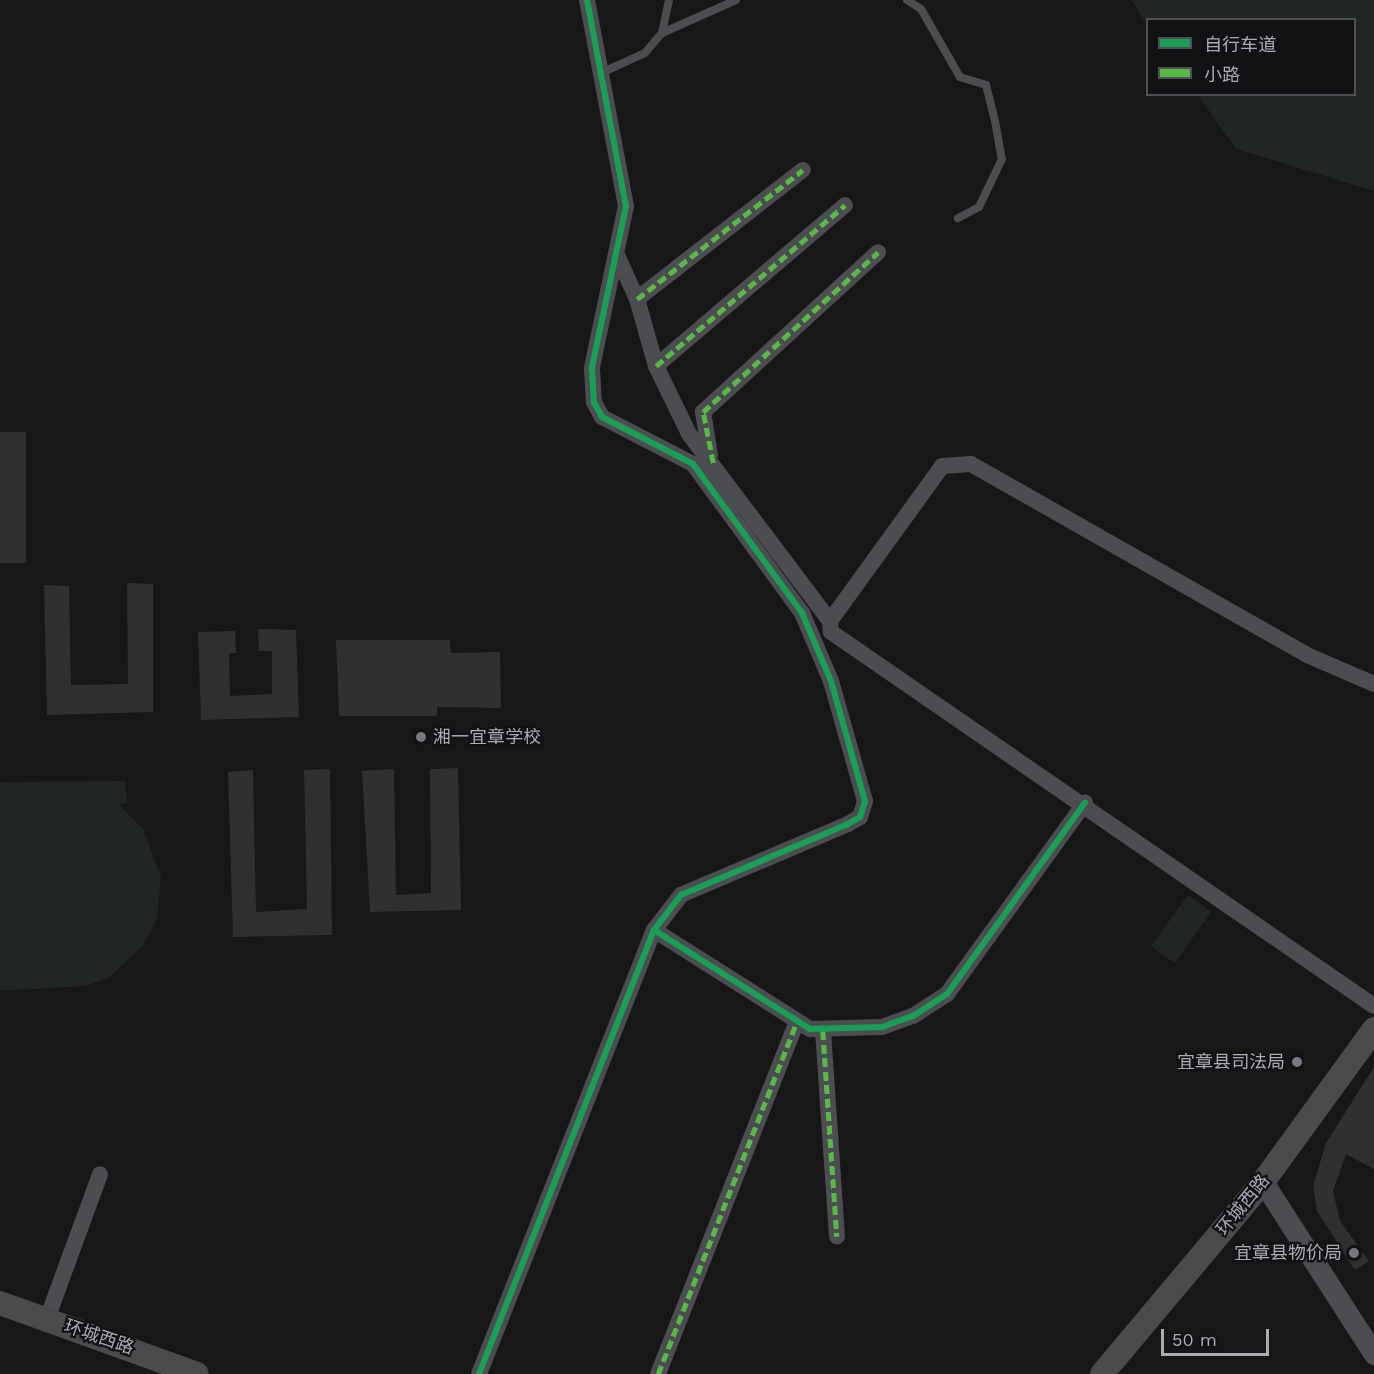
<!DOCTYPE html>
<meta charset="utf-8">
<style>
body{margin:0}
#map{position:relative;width:1374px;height:1374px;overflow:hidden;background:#171717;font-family:"Work Sans","Noto Sans SC",sans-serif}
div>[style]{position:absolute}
.green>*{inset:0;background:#202621;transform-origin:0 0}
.building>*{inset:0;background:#303031;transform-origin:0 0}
.service>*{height:8px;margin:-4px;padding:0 4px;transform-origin:4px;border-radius:4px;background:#4c4d50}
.minor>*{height:16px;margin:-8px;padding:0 8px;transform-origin:8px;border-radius:8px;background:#4c4d50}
.tertiary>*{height:21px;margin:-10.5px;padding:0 10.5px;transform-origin:10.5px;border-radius:10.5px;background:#4c4d50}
.secondary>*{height:24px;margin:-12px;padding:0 12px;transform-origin:12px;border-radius:12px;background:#4b4b4e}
.quiet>*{height:4.5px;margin-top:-2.25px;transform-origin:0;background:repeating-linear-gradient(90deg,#58b947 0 9px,transparent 0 13.5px)}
.cycleway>*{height:6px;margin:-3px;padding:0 3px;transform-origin:3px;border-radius:3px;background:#1a9f57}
.dots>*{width:16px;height:16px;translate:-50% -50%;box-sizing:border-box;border:3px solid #121113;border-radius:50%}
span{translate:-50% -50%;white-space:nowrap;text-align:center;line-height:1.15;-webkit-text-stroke:4.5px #121113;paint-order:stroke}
.poi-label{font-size:18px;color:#aaadb7}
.left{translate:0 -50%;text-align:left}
.right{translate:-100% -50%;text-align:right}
.street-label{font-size:18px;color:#aaadb7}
.legend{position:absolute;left:1146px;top:18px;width:210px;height:78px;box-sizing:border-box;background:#121113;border:2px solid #4f4f55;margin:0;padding:8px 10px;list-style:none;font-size:18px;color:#aaadb7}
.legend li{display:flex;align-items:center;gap:12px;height:30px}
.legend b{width:30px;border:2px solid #4f4f55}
.scale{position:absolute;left:1161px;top:1329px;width:108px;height:27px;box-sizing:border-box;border:3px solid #aaadb7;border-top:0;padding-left:8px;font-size:18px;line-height:21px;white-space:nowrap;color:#aaadb7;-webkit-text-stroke:4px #121113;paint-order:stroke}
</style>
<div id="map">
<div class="green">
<i style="clip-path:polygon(1131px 0,1374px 0,1374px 191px,1236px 149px,1198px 95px,1354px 94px,1354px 20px,1147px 24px)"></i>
<i style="clip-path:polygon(125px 781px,127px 803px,118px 804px,143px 829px,161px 877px,157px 919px,143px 946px,108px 978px,85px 986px,0 991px,0 782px)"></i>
<i style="left:1188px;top:895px;width:29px;height:63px;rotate:36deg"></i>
</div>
<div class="building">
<i style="left:0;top:432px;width:26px;height:131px"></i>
<i style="clip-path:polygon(127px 583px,153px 584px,153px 712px,47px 715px,44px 585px,69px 586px,71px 685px,128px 684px)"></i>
<i style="clip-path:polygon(258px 629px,296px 630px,299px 717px,201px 720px,198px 632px,235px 631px,236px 653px,229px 653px,230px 696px,272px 694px,272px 651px,259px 651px)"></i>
<i style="clip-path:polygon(336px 640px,450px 640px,451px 653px,500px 652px,501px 708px,437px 707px,437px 716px,339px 716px)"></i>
<i style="clip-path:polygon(458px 768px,461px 910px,370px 912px,362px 771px,394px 769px,396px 895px,431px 893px,430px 769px)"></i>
<i style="clip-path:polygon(330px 769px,332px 935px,233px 937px,228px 772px,253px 770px,256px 912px,307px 909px,304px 770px)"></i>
<i style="clip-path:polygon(1374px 1067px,1374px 1169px,1346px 1154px,1333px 1191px,1340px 1221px,1369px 1261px,1355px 1270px,1317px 1211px,1313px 1186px,1326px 1143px)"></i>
</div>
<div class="service">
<i style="left:907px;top:0;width:17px;rotate:33deg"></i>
<i style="left:921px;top:9px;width:78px;rotate:60.2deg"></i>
<i style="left:960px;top:77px;width:27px;rotate:17deg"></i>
<i style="left:986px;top:85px;width:37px;rotate:76deg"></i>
<i style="left:995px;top:121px;width:39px;rotate:80deg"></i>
<i style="left:1002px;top:159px;width:53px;rotate:115.6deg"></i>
<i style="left:979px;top:207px;width:24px;rotate:152deg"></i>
<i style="left:662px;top:33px;width:34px;rotate:-78deg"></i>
<i style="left:601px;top:73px;width:48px;rotate:-24.4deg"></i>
<i style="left:645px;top:53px;width:26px;rotate:-50deg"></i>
<i style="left:662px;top:33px;width:81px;rotate:-24deg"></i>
</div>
<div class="minor">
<i style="left:587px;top:0;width:210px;rotate:79.3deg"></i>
<i style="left:626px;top:206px;width:166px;rotate:101.9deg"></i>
<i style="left:592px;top:368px;width:34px;rotate:87deg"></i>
<i style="left:594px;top:402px;width:17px;rotate:62deg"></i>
<i style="left:602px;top:417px;width:102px;rotate:27.3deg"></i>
<i style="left:693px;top:464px;width:185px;rotate:53.8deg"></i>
<i style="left:802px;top:613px;width:74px;rotate:66.9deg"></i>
<i style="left:831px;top:681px;width:125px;rotate:74.2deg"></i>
<i style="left:865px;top:801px;width:17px;rotate:107deg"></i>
<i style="left:860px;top:817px;width:14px;rotate:150deg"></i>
<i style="left:848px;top:824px;width:181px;rotate:157deg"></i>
<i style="left:681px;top:895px;width:44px;rotate:127.6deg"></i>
<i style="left:617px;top:255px;width:48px;rotate:65.6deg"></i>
<i style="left:637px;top:299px;width:70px;rotate:74.2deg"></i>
<i style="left:656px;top:366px;width:76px;rotate:64.1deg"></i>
<i style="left:689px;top:434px;width:234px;rotate:53deg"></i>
<i style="left:830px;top:621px;width:11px;rotate:85deg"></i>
<i style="left:831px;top:632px;width:659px;rotate:34.56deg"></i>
<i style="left:637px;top:299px;width:210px;rotate:-37.9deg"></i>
<i style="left:656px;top:366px;width:248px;rotate:-40.4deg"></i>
<i style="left:710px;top:455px;width:44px;rotate:-99.2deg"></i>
<i style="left:703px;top:412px;width:237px;rotate:-42.4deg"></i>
<i style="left:830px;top:621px;width:191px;rotate:-54.1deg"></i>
<i style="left:942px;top:466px;width:29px;rotate:-4deg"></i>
<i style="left:971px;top:464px;width:386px;rotate:29.6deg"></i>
<i style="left:1307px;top:655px;width:73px;rotate:23.4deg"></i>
<i style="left:823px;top:1031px;width:206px;rotate:86.1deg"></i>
<i style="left:47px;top:1319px;width:154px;rotate:-69.9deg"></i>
<i style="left:479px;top:1374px;width:477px;rotate:-68.5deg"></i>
<i style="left:654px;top:930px;width:185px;rotate:32.4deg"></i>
<i style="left:810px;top:1029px;width:72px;rotate:-1.6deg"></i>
<i style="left:882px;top:1027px;width:33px;rotate:-20deg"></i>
<i style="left:913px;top:1016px;width:40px;rotate:-32.9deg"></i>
<i style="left:947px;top:994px;width:236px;rotate:-54.2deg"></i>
<i style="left:658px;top:1374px;width:379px;rotate:-68.5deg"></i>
</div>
<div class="tertiary">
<i style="left:1263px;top:1182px;width:205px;rotate:57.2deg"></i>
</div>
<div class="secondary">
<i style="left:0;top:1303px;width:209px;rotate:19.8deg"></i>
<i style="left:1102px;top:1374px;width:251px;rotate:-50deg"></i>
<i style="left:1263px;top:1182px;width:189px;rotate:-54deg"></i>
</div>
<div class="quiet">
<i style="left:637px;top:299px;width:210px;rotate:-37.9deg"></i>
<i style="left:656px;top:366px;width:248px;rotate:-40.4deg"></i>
<i style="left:713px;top:463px;width:52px;rotate:-101.1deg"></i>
<i style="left:703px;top:412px;width:237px;rotate:-42.4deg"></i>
<i style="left:823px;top:1031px;width:206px;rotate:86.1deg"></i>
<i style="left:658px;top:1374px;width:379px;rotate:-68.5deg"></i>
</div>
<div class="cycleway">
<i style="left:587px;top:0;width:210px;rotate:79.3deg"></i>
<i style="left:626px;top:206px;width:166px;rotate:101.9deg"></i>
<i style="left:592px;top:368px;width:34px;rotate:87deg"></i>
<i style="left:594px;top:402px;width:17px;rotate:62deg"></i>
<i style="left:602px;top:417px;width:102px;rotate:27.3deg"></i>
<i style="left:693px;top:464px;width:185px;rotate:53.8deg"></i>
<i style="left:802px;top:613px;width:74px;rotate:66.9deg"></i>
<i style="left:831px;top:681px;width:125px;rotate:74.2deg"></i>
<i style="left:865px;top:801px;width:17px;rotate:107deg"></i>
<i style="left:860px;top:817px;width:14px;rotate:150deg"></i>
<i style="left:848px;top:824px;width:181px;rotate:157deg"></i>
<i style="left:681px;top:895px;width:44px;rotate:127.6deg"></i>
<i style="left:479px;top:1374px;width:477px;rotate:-68.5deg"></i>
<i style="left:654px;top:930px;width:185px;rotate:32.4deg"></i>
<i style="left:810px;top:1029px;width:72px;rotate:-1.6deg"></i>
<i style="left:882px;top:1027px;width:33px;rotate:-20deg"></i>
<i style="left:913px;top:1016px;width:40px;rotate:-32.9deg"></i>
<i style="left:947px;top:994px;width:236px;rotate:-54.2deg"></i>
</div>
<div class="dots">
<i style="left:421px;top:737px;background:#77787f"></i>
<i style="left:1297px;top:1062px;background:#77787f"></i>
<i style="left:1354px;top:1253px;background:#77787f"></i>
</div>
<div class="poi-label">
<span class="left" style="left:433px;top:737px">湘一宜章学校</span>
<span class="right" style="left:1285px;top:1062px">宜章县司法局</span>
<span class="right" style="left:1342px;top:1253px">宜章县物价局</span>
</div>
<div class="street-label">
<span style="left:1243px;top:1205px;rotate:-51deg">环城西路</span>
<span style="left:99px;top:1337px;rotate:19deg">环城西路</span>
</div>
<ul class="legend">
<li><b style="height:8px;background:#1a9f57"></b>自行车道</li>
<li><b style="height:8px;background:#58b947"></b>小路</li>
</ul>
<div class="scale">50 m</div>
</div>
